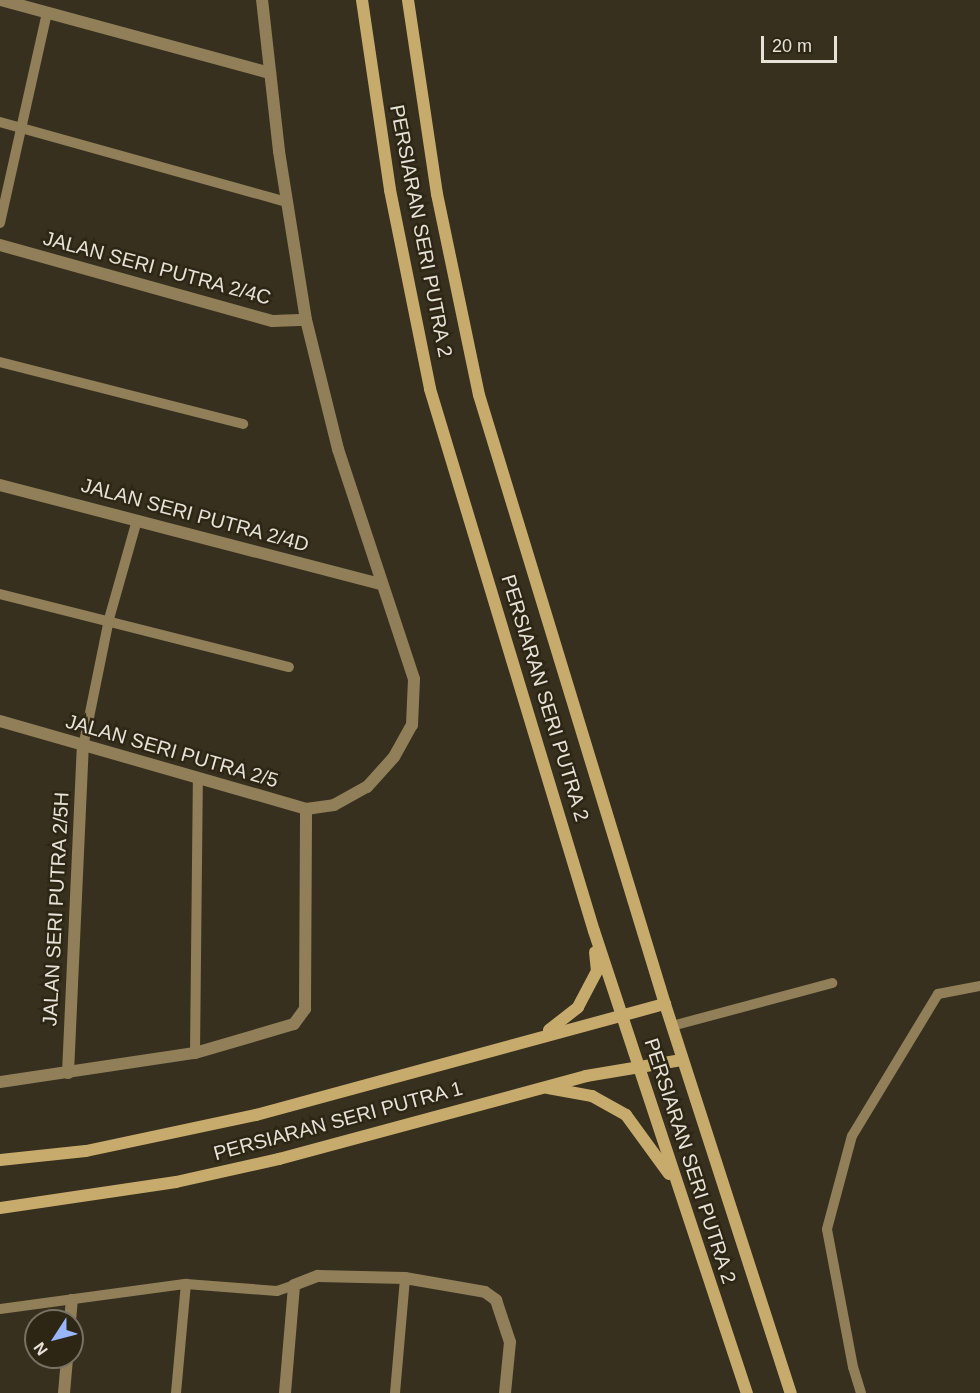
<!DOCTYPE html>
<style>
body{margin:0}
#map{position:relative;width:980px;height:1393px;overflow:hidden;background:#37301f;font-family:Arial,sans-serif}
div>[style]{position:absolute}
.lane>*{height:10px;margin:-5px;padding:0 5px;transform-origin:5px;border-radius:5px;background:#907f58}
.street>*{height:12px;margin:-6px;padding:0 6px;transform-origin:6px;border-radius:6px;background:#907f58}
.secondary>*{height:12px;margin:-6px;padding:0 6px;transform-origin:6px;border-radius:6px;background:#c7ab6c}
span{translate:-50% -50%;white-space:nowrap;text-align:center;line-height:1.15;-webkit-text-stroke:5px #2d2615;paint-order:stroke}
.street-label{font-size:20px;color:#e7e2d8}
.north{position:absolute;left:24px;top:1309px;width:60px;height:60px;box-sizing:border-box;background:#2d2615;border:2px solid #777163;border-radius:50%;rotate:234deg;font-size:16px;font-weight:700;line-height:24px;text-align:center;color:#e7e2d8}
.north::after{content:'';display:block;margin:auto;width:21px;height:27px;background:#98b6fd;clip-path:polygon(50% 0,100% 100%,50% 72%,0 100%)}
.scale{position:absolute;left:761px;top:36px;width:76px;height:27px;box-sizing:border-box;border:3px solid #e7e2d8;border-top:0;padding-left:8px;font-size:18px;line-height:21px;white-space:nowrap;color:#e7e2d8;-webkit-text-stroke:4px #2d2615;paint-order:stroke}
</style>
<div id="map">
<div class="lane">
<i style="left:0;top:122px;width:298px;rotate:15.6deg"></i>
<i style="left:0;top:223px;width:215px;rotate:-77.4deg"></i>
<i style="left:0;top:362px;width:251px;rotate:14.3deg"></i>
<i style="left:0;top:594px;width:298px;rotate:14.2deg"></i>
<i style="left:83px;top:747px;width:131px;rotate:-78.5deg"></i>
<i style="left:109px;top:619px;width:103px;rotate:-74.2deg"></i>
<i style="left:672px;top:1026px;width:166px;rotate:-15deg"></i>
<i style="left:195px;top:1053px;width:275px;rotate:-89.4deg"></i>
<i style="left:0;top:1309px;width:188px;rotate:-7.7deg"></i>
<i style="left:186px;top:1284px;width:91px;rotate:4.4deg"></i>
<i style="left:277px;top:1291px;width:18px;rotate:-19deg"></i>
<i style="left:176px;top:1393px;width:109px;rotate:-84.8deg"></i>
<i style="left:395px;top:1393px;width:115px;rotate:-85deg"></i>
<i style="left:861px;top:1393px;width:27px;rotate:-107deg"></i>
<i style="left:853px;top:1367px;width:140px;rotate:-100.7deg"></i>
<i style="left:827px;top:1229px;width:96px;rotate:-75deg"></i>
<i style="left:852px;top:1136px;width:166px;rotate:-58.8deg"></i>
<i style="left:938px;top:994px;width:43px;rotate:-10.8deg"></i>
</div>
<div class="street">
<i style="left:1px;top:0;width:279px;rotate:15.2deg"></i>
<i style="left:0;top:245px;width:283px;rotate:15.6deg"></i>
<i style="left:273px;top:321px;width:33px;rotate:-2deg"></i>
<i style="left:0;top:485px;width:393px;rotate:14.6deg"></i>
<i style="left:0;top:721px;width:318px;rotate:16deg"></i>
<i style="left:306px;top:809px;width:28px;rotate:-8deg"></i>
<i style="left:334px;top:805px;width:38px;rotate:-29deg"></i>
<i style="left:367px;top:787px;width:40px;rotate:-48deg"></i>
<i style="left:394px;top:757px;width:37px;rotate:-61deg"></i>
<i style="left:412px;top:725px;width:46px;rotate:-87.5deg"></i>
<i style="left:414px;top:679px;width:242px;rotate:-108.3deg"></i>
<i style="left:338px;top:449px;width:133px;rotate:-103.9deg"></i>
<i style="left:306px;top:320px;width:171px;rotate:-99.1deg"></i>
<i style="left:279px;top:151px;width:152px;rotate:-96.4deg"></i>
<i style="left:68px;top:1073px;width:326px;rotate:-87.4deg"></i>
<i style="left:0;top:1082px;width:197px;rotate:-8.5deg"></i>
<i style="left:195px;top:1053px;width:103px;rotate:-16.3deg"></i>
<i style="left:294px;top:1024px;width:19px;rotate:-54deg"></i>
<i style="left:305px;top:1009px;width:200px;rotate:-89.7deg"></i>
<i style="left:70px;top:1321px;width:21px;rotate:-85deg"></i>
<i style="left:64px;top:1393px;width:36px;rotate:-85deg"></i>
<i style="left:285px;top:1393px;width:108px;rotate:-85.2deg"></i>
<i style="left:294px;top:1285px;width:26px;rotate:-21deg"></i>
<i style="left:318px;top:1276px;width:87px;rotate:1.3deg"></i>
<i style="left:405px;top:1278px;width:81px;rotate:9.9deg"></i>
<i style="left:485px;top:1292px;width:14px;rotate:36deg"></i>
<i style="left:496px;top:1300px;width:44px;rotate:71.6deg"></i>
<i style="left:510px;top:1342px;width:51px;rotate:95.6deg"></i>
</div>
<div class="secondary">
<i style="left:362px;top:0;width:192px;rotate:81.6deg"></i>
<i style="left:390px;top:190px;width:203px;rotate:78.6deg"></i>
<i style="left:430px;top:389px;width:566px;rotate:73.17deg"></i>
<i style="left:594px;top:931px;width:487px;rotate:71.7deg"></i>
<i style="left:408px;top:0;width:196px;rotate:81.5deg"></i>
<i style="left:437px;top:194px;width:205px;rotate:78.2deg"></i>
<i style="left:479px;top:395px;width:637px;rotate:73.02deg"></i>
<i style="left:665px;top:1004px;width:409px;rotate:72.1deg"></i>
<i style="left:549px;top:1030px;width:37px;rotate:-38deg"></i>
<i style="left:578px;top:1007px;width:41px;rotate:-62.2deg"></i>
<i style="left:597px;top:971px;width:19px;rotate:-96deg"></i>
<i style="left:548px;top:1088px;width:45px;rotate:10.3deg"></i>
<i style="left:592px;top:1096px;width:39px;rotate:29deg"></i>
<i style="left:626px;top:1115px;width:73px;rotate:53.9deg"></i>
<i style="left:0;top:1160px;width:86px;rotate:-6deg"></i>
<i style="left:86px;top:1151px;width:174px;rotate:-12deg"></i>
<i style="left:256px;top:1115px;width:424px;rotate:-15.2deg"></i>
<i style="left:0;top:1208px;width:178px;rotate:-8.4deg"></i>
<i style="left:176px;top:1182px;width:106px;rotate:-12.6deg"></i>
<i style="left:279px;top:1159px;width:318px;rotate:-15.1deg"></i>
<i style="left:586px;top:1076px;width:97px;rotate:-9.5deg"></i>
</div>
<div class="street-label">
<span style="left:421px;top:231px;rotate:79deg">PERSIARAN SERI PUTRA 2</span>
<span style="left:157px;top:268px;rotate:15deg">JALAN SERI PUTRA 2/4C</span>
<span style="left:195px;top:515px;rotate:15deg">JALAN SERI PUTRA 2/4D</span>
<span style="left:545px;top:698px;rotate:73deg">PERSIARAN SERI PUTRA 2</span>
<span style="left:172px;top:751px;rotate:16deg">JALAN SERI PUTRA 2/5</span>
<span style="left:56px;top:909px;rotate:-87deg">JALAN SERI PUTRA 2/5H</span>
<span style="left:338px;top:1121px;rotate:-15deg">PERSIARAN SERI PUTRA 1</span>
<span style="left:690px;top:1161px;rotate:72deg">PERSIARAN SERI PUTRA 2</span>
</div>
<div class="north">N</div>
<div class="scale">20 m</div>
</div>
